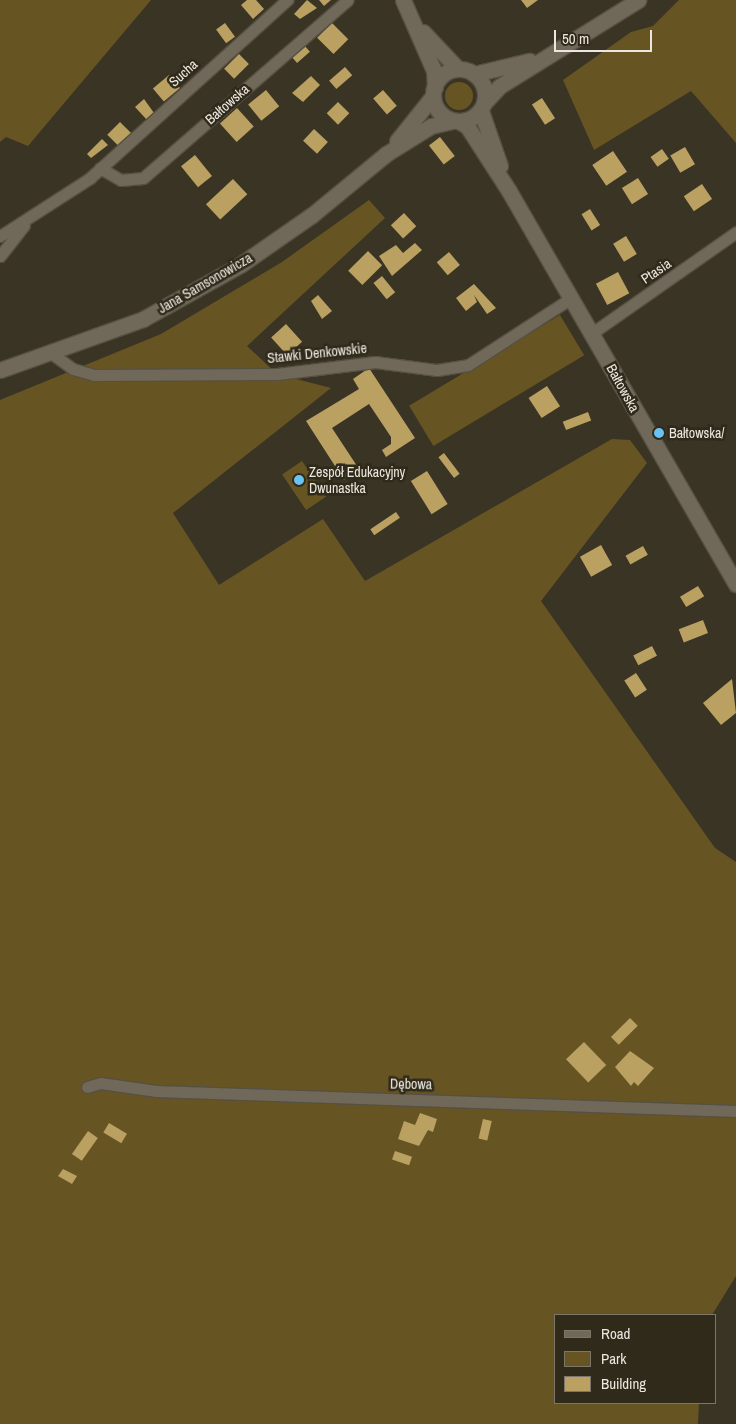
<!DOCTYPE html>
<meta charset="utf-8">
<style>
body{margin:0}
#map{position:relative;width:736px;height:1424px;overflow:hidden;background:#3a3425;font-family:"Archivo Narrow",sans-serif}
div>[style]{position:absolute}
.green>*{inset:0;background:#675423;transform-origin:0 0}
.round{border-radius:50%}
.building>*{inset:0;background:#baa061;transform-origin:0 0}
.roads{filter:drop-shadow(1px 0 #565043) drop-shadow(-1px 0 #565043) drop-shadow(0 1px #565043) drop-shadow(0 -1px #565043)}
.street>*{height:11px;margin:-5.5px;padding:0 5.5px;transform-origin:5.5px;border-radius:5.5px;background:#706959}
.secondary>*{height:15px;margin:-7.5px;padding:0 7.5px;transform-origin:7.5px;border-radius:7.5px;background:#706959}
.secondary>.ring{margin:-7.5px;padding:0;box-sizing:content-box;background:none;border:15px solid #706959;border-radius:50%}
.dots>*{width:14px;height:14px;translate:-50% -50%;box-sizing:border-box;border:2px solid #302a1b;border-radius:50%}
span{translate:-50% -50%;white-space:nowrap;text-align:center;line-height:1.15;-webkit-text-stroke:5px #302a1b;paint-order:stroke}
.street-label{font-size:14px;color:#ebe7de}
.poi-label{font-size:14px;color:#ebe7de}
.left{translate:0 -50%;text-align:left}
.legend{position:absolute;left:554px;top:1314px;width:162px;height:90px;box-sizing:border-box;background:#302a1b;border:1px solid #7b7669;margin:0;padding:6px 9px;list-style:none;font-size:15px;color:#ebe7de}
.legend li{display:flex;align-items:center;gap:10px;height:25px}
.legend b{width:25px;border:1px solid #7b7669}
.scale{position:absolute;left:554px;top:30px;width:98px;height:22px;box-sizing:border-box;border:2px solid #ebe7de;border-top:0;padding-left:6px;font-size:15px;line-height:18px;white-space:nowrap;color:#ebe7de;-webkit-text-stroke:4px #302a1b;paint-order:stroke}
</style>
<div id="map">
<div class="green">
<i style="clip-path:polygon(0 0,151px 0,28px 146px,6px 137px,0 142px)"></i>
<i style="clip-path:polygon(679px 0,736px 0,736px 143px,691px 91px,594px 150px,563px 80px,631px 32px,653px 26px)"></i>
<i class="round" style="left:445px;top:82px;width:28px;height:28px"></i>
<i style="clip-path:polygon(369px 200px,385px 218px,247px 346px,277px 374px,331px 388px,173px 513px,219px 585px,323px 519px,365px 581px,612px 439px,630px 440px,647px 463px,541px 601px,715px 848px,736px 862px,736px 1276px,712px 1315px,555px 1315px,555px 1403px,699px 1403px,698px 1424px,0 1424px,0 400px,161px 334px,282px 262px)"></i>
<i style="left:560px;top:315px;width:47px;height:176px;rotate:59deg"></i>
<i style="left:302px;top:461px;width:43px;height:24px;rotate:56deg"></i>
</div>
<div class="building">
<i style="clip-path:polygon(247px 0,256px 0,264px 9px,253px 19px,241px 5px)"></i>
<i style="clip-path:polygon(307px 0,317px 8px,300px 19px,294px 14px)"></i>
<i style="clip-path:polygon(319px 0,331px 0,324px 6px)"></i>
<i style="clip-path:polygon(521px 0,538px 0,527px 8px)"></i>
<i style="left:225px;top:23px;width:17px;height:11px;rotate:54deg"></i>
<i style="left:332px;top:23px;width:23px;height:21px;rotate:45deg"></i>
<i style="left:304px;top:45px;width:9px;height:17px;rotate:49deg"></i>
<i style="left:239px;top:54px;width:14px;height:21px;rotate:45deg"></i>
<i style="left:345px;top:67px;width:11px;height:21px;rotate:49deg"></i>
<i style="left:169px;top:75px;width:17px;height:21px;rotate:50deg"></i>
<i style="clip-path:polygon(311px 76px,320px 85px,303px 102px,292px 93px)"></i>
<i style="left:266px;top:90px;width:21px;height:23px;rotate:51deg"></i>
<i style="left:383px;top:90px;width:21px;height:13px;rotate:49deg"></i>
<i style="left:542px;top:98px;width:24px;height:12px;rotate:57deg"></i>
<i style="clip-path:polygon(144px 99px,154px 113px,147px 120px,135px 107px)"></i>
<i style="left:338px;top:102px;width:16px;height:16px;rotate:45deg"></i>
<i style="left:237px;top:108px;width:25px;height:23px;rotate:48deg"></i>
<i style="left:120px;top:122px;width:16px;height:18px;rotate:45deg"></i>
<i style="left:314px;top:129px;width:19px;height:16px;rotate:43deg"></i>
<i style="left:440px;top:137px;width:24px;height:14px;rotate:52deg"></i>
<i style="clip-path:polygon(102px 139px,108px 145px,91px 158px,87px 154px)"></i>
<i style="left:685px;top:147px;width:20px;height:17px;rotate:60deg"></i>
<i style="left:662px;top:149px;width:12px;height:14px;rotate:55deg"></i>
<i style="left:613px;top:151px;width:25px;height:25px;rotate:56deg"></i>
<i style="left:195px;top:155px;width:27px;height:18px;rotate:51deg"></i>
<i style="left:638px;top:178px;width:19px;height:19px;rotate:58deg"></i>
<i style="left:233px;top:179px;width:21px;height:37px;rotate:47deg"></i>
<i style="left:702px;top:184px;width:18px;height:22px;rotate:56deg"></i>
<i style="left:590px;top:209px;width:19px;height:10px;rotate:58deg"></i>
<i style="left:404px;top:213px;width:18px;height:18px;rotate:47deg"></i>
<i style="left:626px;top:236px;width:21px;height:15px;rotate:59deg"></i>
<i style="clip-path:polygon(415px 243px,422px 250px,392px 276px,379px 256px,396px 245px,403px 253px)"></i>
<i style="left:368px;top:251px;width:20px;height:28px;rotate:45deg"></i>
<i style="left:449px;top:252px;width:17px;height:16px;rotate:50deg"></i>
<i style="left:618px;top:272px;width:24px;height:25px;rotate:62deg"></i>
<i style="left:382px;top:276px;width:21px;height:11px;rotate:51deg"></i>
<i style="clip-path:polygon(474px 284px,496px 308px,487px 314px,474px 295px,477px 302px,466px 311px,456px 298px)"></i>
<i style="clip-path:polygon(318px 295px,332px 311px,322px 319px,311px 301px)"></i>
<i style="left:286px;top:324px;width:24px;height:20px;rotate:48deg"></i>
<i style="clip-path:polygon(369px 368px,415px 438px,386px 457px,382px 450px,391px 444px,391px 437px,369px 404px,332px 428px,359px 469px,344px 480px,306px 421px,359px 389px,353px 379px)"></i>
<i style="left:547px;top:386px;width:24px;height:22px;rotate:57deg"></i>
<i style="left:588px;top:412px;width:9px;height:27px;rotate:69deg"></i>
<i style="left:444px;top:453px;width:26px;height:7px;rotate:53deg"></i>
<i style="left:427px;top:471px;width:39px;height:19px;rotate:58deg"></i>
<i style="left:396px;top:512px;width:7px;height:31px;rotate:56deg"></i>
<i style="left:601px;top:545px;width:23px;height:24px;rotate:61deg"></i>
<i style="left:643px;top:546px;width:10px;height:20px;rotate:61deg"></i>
<i style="left:698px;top:586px;width:12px;height:21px;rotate:59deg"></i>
<i style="left:703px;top:620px;width:14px;height:26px;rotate:69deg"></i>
<i style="left:652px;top:646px;width:11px;height:21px;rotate:63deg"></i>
<i style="left:636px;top:673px;width:20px;height:14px;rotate:57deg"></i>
<i style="clip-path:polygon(732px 679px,736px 713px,721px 725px,703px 703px)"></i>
<i style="left:630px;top:1018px;width:11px;height:27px;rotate:45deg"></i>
<i style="left:584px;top:1042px;width:32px;height:25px;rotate:46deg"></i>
<i style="clip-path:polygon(630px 1051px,654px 1068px,638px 1086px,634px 1082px,631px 1086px,615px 1067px)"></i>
<i style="clip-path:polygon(420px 1113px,437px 1119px,433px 1132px,428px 1130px,419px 1146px,398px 1139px,404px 1121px,415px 1125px)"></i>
<i style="left:483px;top:1119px;width:9px;height:20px;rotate:13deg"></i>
<i style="left:109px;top:1123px;width:21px;height:11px;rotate:31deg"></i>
<i style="left:88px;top:1131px;width:12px;height:28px;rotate:35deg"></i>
<i style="left:395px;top:1151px;width:18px;height:9px;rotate:19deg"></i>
<i style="clip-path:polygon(63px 1169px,77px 1176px,72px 1184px,58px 1176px)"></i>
</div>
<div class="roads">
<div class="street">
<i style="left:100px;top:168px;width:24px;rotate:30deg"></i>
<i style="left:121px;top:180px;width:22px;rotate:-5deg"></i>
<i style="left:143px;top:178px;width:271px;rotate:-41deg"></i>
<i style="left:0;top:236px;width:107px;rotate:-32.8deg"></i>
<i style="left:90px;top:178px;width:266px;rotate:-42.1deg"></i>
<i style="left:0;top:256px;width:39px;rotate:-52deg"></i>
<i style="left:592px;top:333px;width:176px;rotate:-35deg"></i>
<i style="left:51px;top:353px;width:27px;rotate:36deg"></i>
<i style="left:73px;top:369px;width:22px;rotate:16deg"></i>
<i style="left:94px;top:375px;width:183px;rotate:-0.3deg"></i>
<i style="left:277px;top:374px;width:99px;rotate:-7deg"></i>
<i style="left:375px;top:362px;width:63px;rotate:7.4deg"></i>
<i style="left:437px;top:370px;width:31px;rotate:-9deg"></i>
<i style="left:468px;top:365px;width:123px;rotate:-33deg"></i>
<i style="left:87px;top:1087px;width:14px;rotate:-17deg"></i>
<i style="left:100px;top:1083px;width:57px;rotate:8.1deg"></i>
<i style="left:156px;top:1091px;width:580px;rotate:1.97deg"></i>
</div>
<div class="secondary">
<i style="left:403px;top:0;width:77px;rotate:66.4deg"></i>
<i style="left:434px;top:71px;width:16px;rotate:86deg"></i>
<i style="left:423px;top:32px;width:51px;rotate:46.6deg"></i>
<i class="ring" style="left:433px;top:69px;width:37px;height:37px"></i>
<i style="left:474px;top:74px;width:57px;rotate:-13.3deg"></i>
<i style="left:484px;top:103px;width:23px;rotate:-47deg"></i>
<i style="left:500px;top:86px;width:163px;rotate:-31.9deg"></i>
<i style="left:481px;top:111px;width:58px;rotate:70.9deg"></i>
<i style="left:460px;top:122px;width:8px;rotate:30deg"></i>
<i style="left:467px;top:126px;width:77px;rotate:57.1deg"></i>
<i style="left:509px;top:191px;width:454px;rotate:60deg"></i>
<i style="left:397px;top:141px;width:58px;rotate:-51.3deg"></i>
<i style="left:0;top:370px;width:152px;rotate:-19.6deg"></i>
<i style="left:143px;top:319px;width:111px;rotate:-29.1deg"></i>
<i style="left:240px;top:265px;width:88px;rotate:-34.8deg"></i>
<i style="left:312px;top:215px;width:96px;rotate:-39.5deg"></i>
<i style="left:386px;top:154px;width:53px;rotate:-31.9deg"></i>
<i style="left:431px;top:126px;width:22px;rotate:-13deg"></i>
</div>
</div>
<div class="dots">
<i style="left:659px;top:433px;background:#6ac3f1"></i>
<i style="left:299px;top:480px;background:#6ac3f1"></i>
</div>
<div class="street-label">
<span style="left:183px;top:73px;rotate:-42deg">Sucha</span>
<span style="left:227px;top:104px;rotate:-41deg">Bałtowska</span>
<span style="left:656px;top:271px;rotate:-34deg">Ptasia</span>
<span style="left:205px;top:283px;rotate:-30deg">Jana Samsonowicza</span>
<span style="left:317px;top:353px;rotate:-6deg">Stawki Denkowskie</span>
<span style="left:623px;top:388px;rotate:61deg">Bałtowska</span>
<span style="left:411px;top:1084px;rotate:1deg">Dębowa</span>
</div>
<div class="poi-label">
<span class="left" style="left:669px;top:433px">Bałtowska/</span>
<span class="left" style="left:309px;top:480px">Zespół Edukacyjny<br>Dwunastka</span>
</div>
<ul class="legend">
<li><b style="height:6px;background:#706959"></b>Road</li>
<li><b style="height:14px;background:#675423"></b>Park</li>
<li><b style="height:14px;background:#baa061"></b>Building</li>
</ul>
<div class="scale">50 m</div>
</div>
